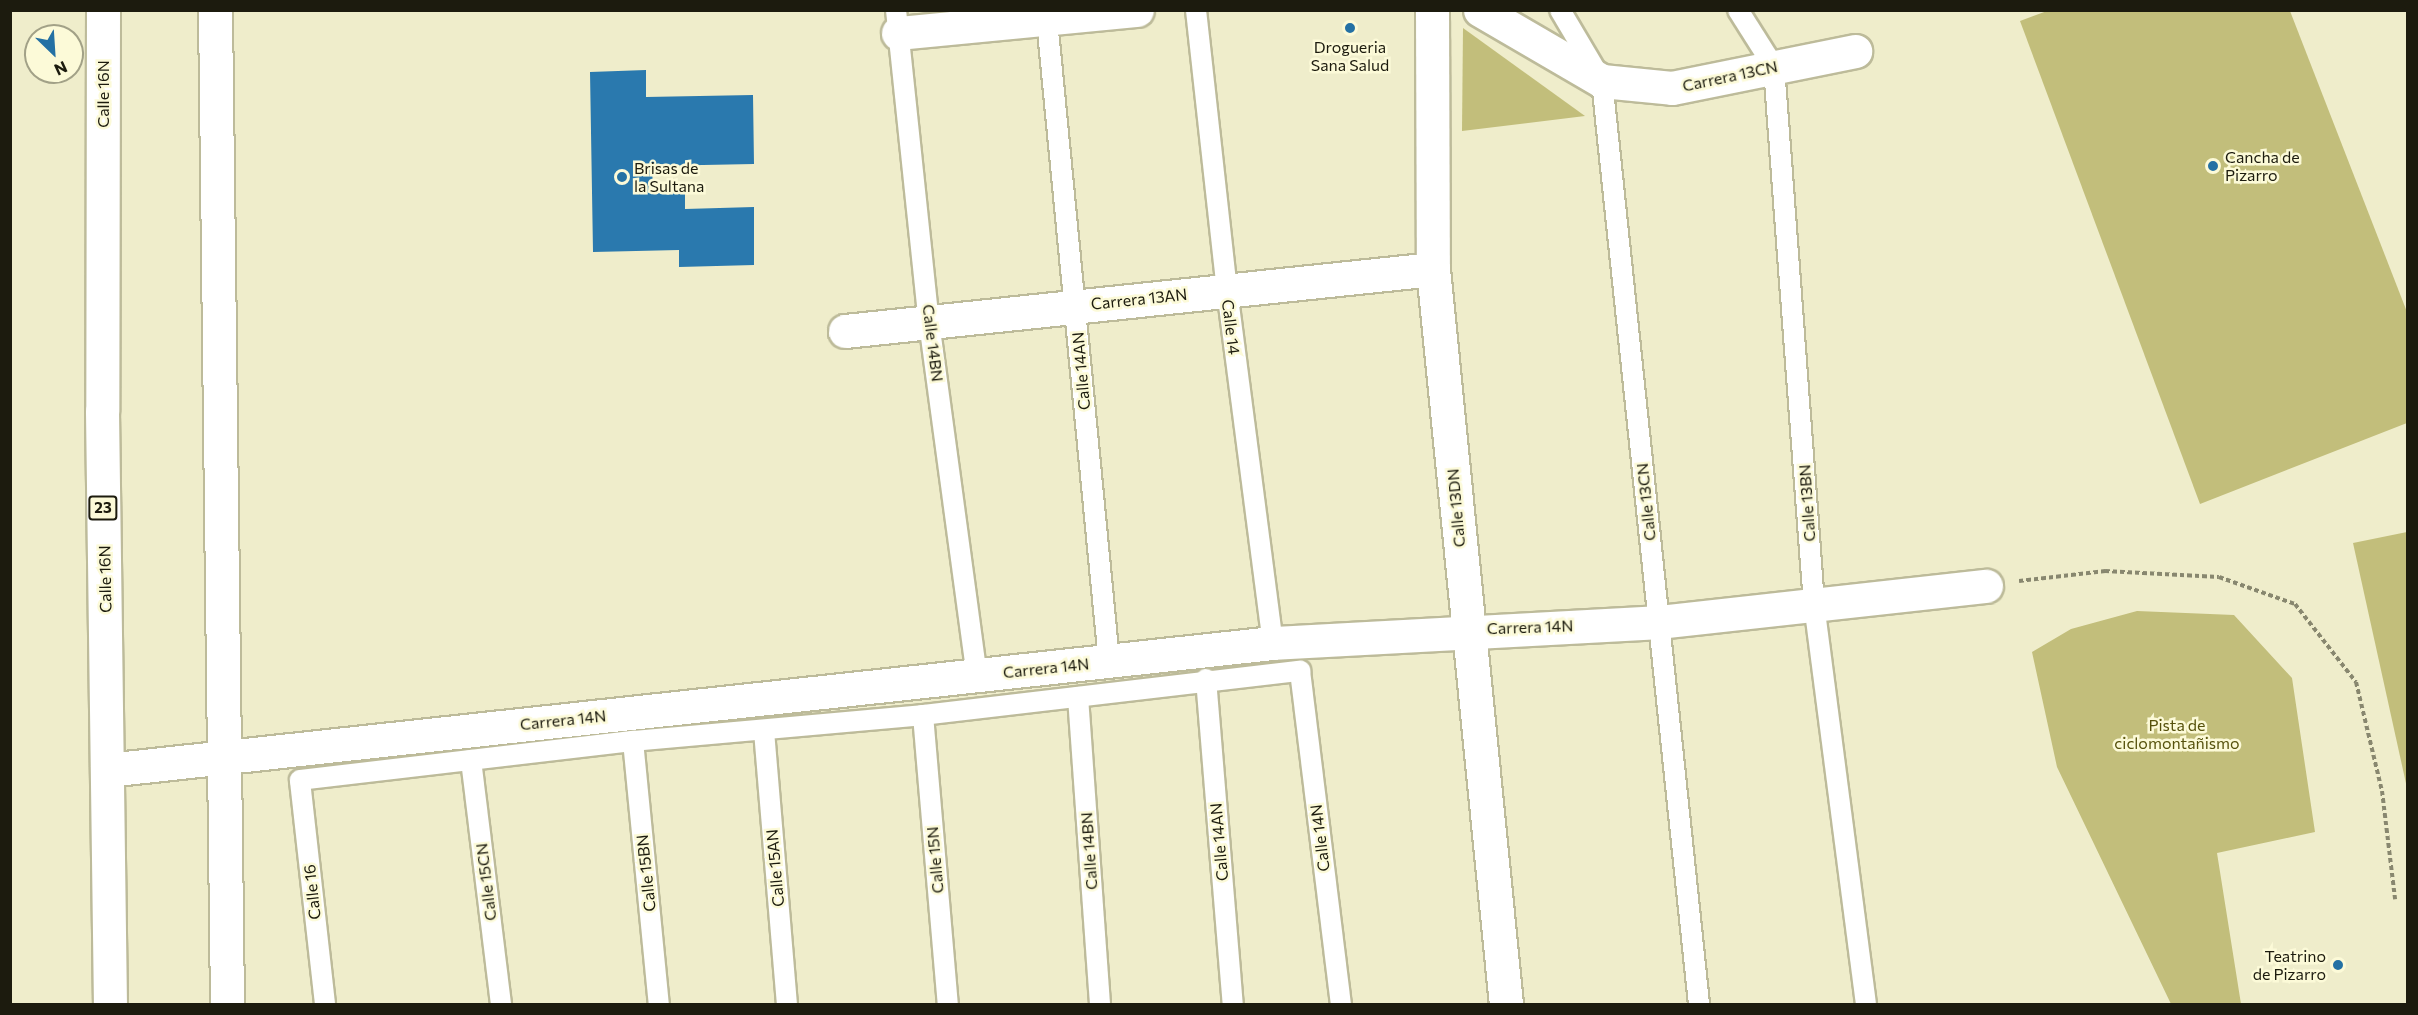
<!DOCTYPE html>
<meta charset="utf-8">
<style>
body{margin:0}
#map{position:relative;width:2418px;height:1015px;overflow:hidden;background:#efedcb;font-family:Commissioner,sans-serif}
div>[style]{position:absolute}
.green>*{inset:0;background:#c2be7b}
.building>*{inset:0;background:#2a79ae}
.path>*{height:4px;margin-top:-2px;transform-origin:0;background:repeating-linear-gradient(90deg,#88876f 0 4.5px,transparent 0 7.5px)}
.roads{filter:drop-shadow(2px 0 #bdbb9a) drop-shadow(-2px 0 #bdbb9a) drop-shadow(0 2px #bdbb9a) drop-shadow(0 -2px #bdbb9a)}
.lane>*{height:20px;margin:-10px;padding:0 10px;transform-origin:10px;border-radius:10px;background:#fff}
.street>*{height:33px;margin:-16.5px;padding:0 16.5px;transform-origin:16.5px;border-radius:16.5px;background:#fff}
.primary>*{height:33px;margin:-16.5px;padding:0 16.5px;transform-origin:16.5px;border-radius:16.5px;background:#fff}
.dots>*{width:16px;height:16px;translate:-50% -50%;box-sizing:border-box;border:3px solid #fcfad8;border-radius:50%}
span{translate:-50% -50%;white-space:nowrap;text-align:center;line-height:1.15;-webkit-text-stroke:5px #fcfad8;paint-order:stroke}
.shield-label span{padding:2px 4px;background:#fcfad8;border:2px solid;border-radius:4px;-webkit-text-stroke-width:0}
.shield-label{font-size:15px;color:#1c1b0e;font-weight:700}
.poi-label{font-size:16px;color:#1c1b0e}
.left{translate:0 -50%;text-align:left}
.right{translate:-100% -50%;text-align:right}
.street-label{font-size:16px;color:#1c1b0e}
.park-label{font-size:16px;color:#56510c}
.frame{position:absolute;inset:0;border:12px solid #1c1b0e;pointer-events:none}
.north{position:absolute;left:24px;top:24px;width:60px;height:60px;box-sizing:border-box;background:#fcfad8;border:2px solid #a2a187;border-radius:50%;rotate:155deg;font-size:16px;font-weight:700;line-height:24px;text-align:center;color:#1c1b0e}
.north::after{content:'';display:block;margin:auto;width:21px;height:27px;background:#2471a4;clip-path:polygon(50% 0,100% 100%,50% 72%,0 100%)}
</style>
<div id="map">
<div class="green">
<i style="clip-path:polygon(2047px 11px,2290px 11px,2407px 312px,2407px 423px,2200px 504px,2020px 21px)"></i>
<i style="clip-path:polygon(1463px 28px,1585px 116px,1462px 131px)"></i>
<i style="clip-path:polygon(2407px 532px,2408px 532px,2407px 788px,2353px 543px)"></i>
<i style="clip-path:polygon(2137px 611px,2234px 615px,2292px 678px,2315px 832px,2217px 853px,2241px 1004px,2171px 1004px,2057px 767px,2032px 652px,2071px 629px)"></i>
</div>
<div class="building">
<i style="clip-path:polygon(646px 70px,646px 97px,753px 95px,754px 164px,652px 166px,653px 189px,685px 189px,685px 209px,754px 207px,754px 265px,679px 267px,679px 250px,593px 252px,590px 72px)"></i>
</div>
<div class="path">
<i style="left:2019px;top:581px;width:87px;rotate:-6.6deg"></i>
<i style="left:2105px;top:571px;width:114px;rotate:3deg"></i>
<i style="left:2219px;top:577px;width:81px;rotate:19.6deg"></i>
<i style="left:2295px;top:604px;width:99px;rotate:52deg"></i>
<i style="left:2356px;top:682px;width:112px;rotate:76.6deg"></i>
<i style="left:2382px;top:791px;width:109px;rotate:83.1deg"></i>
</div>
<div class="roads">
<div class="lane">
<i style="left:896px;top:10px;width:314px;rotate:84deg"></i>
<i style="left:929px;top:322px;width:356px;rotate:82.3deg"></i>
<i style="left:1046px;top:10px;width:654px;rotate:84.47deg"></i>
<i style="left:1196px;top:10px;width:282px;rotate:83.7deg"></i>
<i style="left:1227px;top:290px;width:356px;rotate:82.6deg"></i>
<i style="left:1560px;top:10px;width:82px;rotate:59.4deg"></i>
<i style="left:1602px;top:81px;width:928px;rotate:84deg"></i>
<i style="left:1738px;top:10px;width:67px;rotate:57.7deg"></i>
<i style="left:1774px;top:67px;width:538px;rotate:85.74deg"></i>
<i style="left:1814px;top:604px;width:403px;rotate:82.6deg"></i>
<i style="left:1206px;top:679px;width:326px;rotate:85.3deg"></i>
<i style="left:1078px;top:697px;width:308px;rotate:85.9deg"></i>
<i style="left:923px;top:715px;width:290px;rotate:85.1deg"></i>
<i style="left:764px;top:731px;width:274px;rotate:85.2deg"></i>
<i style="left:633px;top:741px;width:264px;rotate:84.4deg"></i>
<i style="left:471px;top:760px;width:246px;rotate:83deg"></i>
<i style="left:325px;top:1004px;width:225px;rotate:-96.4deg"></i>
<i style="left:300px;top:780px;width:335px;rotate:-6.7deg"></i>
<i style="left:633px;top:741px;width:291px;rotate:-5.1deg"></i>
<i style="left:923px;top:715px;width:380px;rotate:-6.7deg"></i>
<i style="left:1300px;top:671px;width:336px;rotate:83deg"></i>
</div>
<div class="street">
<i style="left:215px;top:10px;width:994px;rotate:89.31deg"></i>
<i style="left:1432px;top:10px;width:259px;rotate:89.8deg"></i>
<i style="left:1433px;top:269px;width:739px;rotate:84.33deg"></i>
<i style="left:1480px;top:10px;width:141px;rotate:30.2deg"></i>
<i style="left:1602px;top:81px;width:70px;rotate:5.7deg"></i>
<i style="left:1672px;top:88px;width:187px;rotate:-11.4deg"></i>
<i style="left:898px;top:33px;width:240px;rotate:-5.5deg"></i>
<i style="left:845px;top:331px;width:591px;rotate:-6.02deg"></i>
<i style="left:107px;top:770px;width:1173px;rotate:-6.22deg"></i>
<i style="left:1273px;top:643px;width:386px;rotate:-3.1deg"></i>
<i style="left:1658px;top:622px;width:330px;rotate:-6.3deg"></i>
</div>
<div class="primary">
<i style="left:103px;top:10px;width:401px;rotate:90.1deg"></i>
<i style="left:102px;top:411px;width:593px;rotate:89.23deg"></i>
</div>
</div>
<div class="dots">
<i style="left:1350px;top:28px;background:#2471a4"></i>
<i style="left:2213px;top:166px;background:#2471a4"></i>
<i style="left:622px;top:177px;background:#2471a4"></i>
<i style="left:2338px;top:965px;background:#2471a4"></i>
</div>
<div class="shield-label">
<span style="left:103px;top:508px">23</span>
</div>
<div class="poi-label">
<span style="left:1350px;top:56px">Drogueria<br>Sana Salud</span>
<span class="left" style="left:2225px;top:166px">Cancha de<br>Pizarro</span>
<span class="left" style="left:634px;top:177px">Brisas de<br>la Sultana</span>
<span class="right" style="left:2326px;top:965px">Teatrino<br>de Pizarro</span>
</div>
<div class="street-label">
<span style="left:1730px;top:76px;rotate:-12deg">Carrera 13CN</span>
<span style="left:103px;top:94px;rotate:-90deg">Calle 16N</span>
<span style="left:1139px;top:299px;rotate:-6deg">Carrera 13AN</span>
<span style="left:1231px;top:327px;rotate:83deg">Calle 14</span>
<span style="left:933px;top:343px;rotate:83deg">Calle 14BN</span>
<span style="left:1081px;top:371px;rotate:-95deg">Calle 14AN</span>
<span style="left:1646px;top:502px;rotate:-96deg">Calle 13CN</span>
<span style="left:1807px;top:503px;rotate:-94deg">Calle 13BN</span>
<span style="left:1456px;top:508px;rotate:-95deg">Calle 13DN</span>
<span style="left:105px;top:579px;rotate:-91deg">Calle 16N</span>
<span style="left:1530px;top:627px;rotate:-2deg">Carrera 14N</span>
<span style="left:1046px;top:668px;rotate:-6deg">Carrera 14N</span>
<span style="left:563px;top:720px;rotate:-6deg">Carrera 14N</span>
<span style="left:1320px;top:838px;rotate:-97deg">Calle 14N</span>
<span style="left:1219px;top:842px;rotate:-95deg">Calle 14AN</span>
<span style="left:1089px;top:851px;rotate:-94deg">Calle 14BN</span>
<span style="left:935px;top:860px;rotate:-95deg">Calle 15N</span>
<span style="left:775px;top:868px;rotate:-95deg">Calle 15AN</span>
<span style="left:646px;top:873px;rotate:-96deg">Calle 15BN</span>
<span style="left:486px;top:882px;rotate:-97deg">Calle 15CN</span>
<span style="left:312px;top:892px;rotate:-96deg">Calle 16</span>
</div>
<div class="park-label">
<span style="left:2177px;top:734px">Pista de<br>ciclomontañismo</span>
</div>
<div class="frame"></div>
<div class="north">N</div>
</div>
